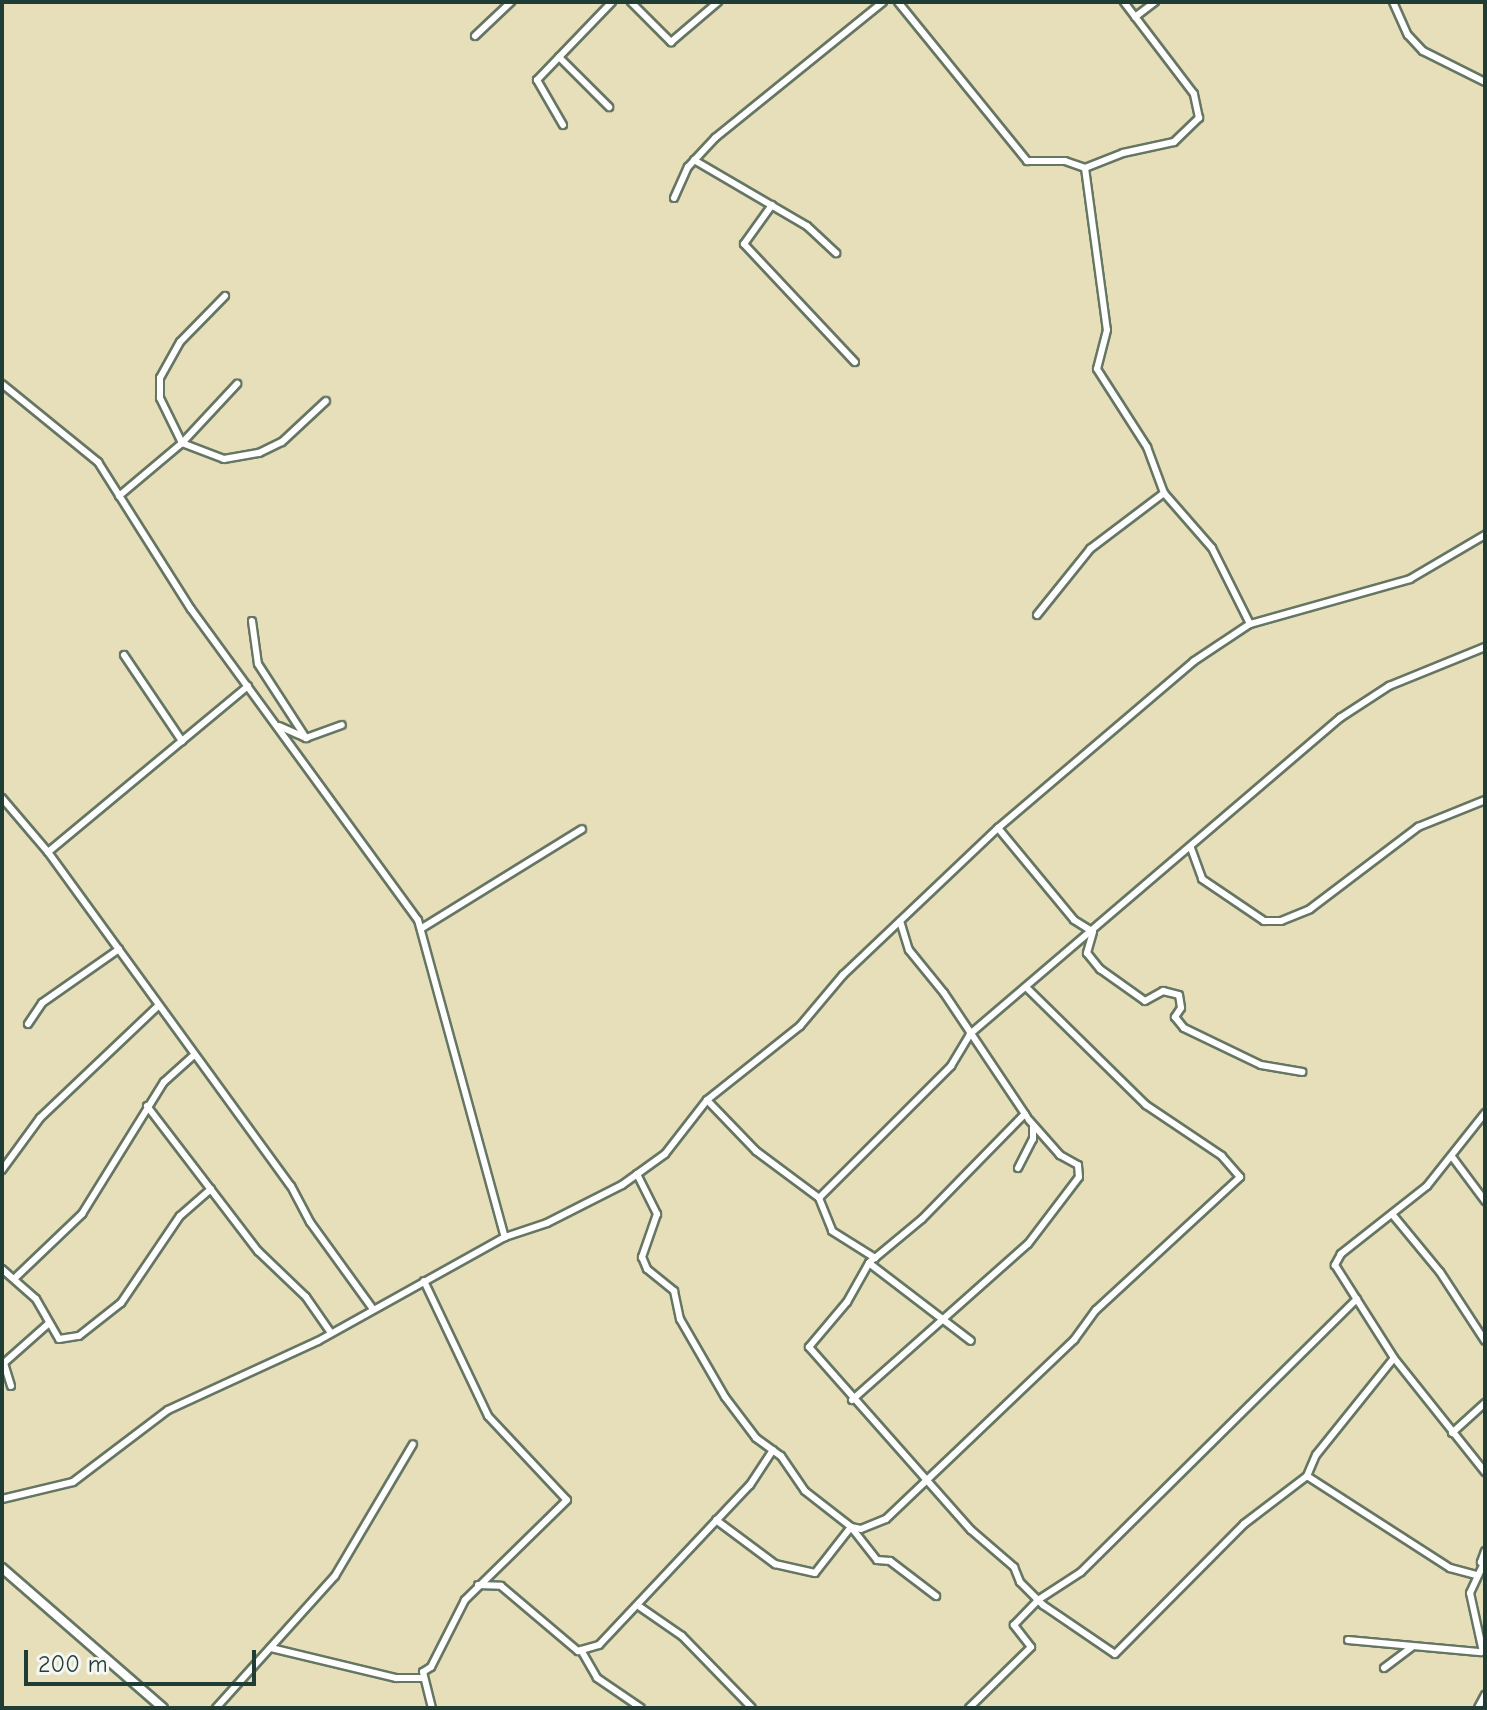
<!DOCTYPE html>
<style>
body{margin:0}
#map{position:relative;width:1487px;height:1710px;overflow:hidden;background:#e6dfba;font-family:"Comic Neue",sans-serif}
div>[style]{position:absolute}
.roads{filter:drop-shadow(2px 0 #657663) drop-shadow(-2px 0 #657663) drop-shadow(0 2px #657663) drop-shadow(0 -2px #657663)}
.minor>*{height:6px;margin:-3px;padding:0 3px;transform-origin:3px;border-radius:3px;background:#fff}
.tertiary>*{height:8px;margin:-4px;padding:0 4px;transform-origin:4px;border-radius:4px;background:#fff}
span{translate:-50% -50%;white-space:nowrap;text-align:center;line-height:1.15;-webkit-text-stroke:8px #f6f6f2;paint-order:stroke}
.frame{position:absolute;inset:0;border:4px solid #1f3d34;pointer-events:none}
.scale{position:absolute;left:24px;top:1650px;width:232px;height:36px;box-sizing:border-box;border:4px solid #1f3d34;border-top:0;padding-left:10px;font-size:24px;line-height:28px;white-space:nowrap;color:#1f3d34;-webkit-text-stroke:6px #f6f6f2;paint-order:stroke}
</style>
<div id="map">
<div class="roads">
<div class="minor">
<i style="left:631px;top:2px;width:57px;rotate:45deg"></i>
<i style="left:671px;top:42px;width:62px;rotate:-40.4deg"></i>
<i style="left:898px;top:2px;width:205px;rotate:50.9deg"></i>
<i style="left:1027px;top:161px;width:38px"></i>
<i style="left:1065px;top:161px;width:21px;rotate:19deg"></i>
<i style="left:1085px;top:168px;width:41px;rotate:-21.5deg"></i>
<i style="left:1123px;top:153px;width:52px;rotate:-12.2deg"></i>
<i style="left:1174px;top:142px;width:35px;rotate:-44deg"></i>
<i style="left:1199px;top:118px;width:25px;rotate:-102deg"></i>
<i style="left:1194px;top:94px;width:116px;rotate:-127.3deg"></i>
<i style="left:1393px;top:2px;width:36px;rotate:66deg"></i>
<i style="left:1408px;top:35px;width:22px;rotate:47deg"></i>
<i style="left:1423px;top:51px;width:69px;rotate:26.6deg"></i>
<i style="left:1135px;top:17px;width:25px;rotate:-37deg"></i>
<i style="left:475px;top:36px;width:50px;rotate:-43.4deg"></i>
<i style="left:559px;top:57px;width:71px;rotate:45deg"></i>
<i style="left:563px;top:125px;width:52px;rotate:-120deg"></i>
<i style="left:537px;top:80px;width:108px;rotate:-46.1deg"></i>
<i style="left:694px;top:160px;width:131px;rotate:30.3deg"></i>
<i style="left:807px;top:226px;width:40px;rotate:43deg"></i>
<i style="left:1085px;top:168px;width:163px;rotate:82.3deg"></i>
<i style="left:1107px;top:330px;width:40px;rotate:104.4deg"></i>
<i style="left:1097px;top:369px;width:93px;rotate:57.3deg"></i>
<i style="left:1147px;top:447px;width:49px;rotate:69.7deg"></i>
<i style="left:1164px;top:493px;width:73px;rotate:48.9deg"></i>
<i style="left:1212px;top:548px;width:85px;rotate:63.4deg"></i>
<i style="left:1250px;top:624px;width:166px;rotate:-15.7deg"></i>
<i style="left:1410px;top:579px;width:87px;rotate:-30.4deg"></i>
<i style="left:674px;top:198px;width:34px;rotate:-66deg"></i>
<i style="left:688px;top:167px;width:40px;rotate:-47deg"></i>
<i style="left:715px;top:138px;width:216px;rotate:-39deg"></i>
<i style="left:772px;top:205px;width:48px;rotate:125.7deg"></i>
<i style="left:744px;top:244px;width:162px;rotate:46.8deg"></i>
<i style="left:225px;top:296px;width:64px;rotate:134.4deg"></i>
<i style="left:180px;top:342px;width:41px;rotate:119.1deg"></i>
<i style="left:160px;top:378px;width:20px;rotate:90deg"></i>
<i style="left:160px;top:398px;width:50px;rotate:63.9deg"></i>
<i style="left:182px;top:443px;width:81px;rotate:-47deg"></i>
<i style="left:2px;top:384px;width:124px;rotate:39.1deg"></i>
<i style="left:98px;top:462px;width:174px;rotate:57.7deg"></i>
<i style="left:191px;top:609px;width:385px;rotate:53.9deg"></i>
<i style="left:418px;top:920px;width:329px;rotate:74.7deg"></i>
<i style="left:119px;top:496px;width:82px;rotate:-40.1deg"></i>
<i style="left:182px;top:443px;width:45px;rotate:20.9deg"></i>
<i style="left:224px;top:459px;width:36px;rotate:-10deg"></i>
<i style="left:259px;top:453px;width:25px;rotate:-26deg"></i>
<i style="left:282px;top:442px;width:60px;rotate:-43deg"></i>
<i style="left:1037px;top:615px;width:85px;rotate:-51.2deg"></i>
<i style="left:1090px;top:549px;width:93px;rotate:-37.1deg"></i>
<i style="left:252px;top:621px;width:43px;rotate:82.1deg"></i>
<i style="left:258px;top:664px;width:88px;rotate:57deg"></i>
<i style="left:124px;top:655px;width:104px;rotate:56deg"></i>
<i style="left:248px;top:686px;width:260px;rotate:140.3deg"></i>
<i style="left:48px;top:852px;width:413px;rotate:54deg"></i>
<i style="left:291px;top:1186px;width:41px;rotate:62.2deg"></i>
<i style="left:310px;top:1222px;width:107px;rotate:54.1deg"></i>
<i style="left:279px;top:726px;width:30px;rotate:24deg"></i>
<i style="left:306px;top:738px;width:38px;rotate:-20deg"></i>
<i style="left:2px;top:798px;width:71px;rotate:49.6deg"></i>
<i style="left:998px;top:828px;width:119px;rotate:50.4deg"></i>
<i style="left:1074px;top:920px;width:22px;rotate:32deg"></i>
<i style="left:1093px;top:932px;width:22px;rotate:106deg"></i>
<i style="left:1087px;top:953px;width:21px;rotate:51deg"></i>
<i style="left:1100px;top:969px;width:55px;rotate:35.4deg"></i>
<i style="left:1145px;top:1001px;width:21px;rotate:-29deg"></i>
<i style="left:1163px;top:991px;width:16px;rotate:14deg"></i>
<i style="left:1179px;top:995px;width:13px;rotate:81deg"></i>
<i style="left:1181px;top:1008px;width:11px;rotate:124deg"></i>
<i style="left:1175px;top:1017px;width:14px;rotate:51deg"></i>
<i style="left:1184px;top:1028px;width:85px;rotate:25.7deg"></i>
<i style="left:1261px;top:1065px;width:42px;rotate:9.7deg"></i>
<i style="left:1191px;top:848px;width:33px;rotate:70deg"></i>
<i style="left:1202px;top:879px;width:75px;rotate:34.1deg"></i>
<i style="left:1264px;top:921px;width:17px"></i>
<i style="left:1281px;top:921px;width:31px;rotate:-22deg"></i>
<i style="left:1310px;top:909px;width:136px;rotate:-37.2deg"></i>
<i style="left:1418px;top:827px;width:72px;rotate:-21.9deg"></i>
<i style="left:900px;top:921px;width:30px;rotate:73deg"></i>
<i style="left:909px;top:950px;width:55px;rotate:50.9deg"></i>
<i style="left:944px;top:993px;width:149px;rotate:56.2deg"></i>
<i style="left:422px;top:928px;width:188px;rotate:-31.7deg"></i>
<i style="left:28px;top:1024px;width:25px;rotate:-56deg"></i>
<i style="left:42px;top:1003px;width:94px;rotate:-35deg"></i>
<i style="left:707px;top:1100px;width:71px;rotate:46.1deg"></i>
<i style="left:756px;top:1151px;width:79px;rotate:36.7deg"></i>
<i style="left:819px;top:1198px;width:187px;rotate:-45deg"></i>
<i style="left:951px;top:1066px;width:37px;rotate:-59deg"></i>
<i style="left:970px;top:1034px;width:487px;rotate:-40.5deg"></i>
<i style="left:1340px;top:718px;width:59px;rotate:-33.1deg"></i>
<i style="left:1389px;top:686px;width:104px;rotate:-22.1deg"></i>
<i style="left:147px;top:1106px;width:183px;rotate:52.6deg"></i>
<i style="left:258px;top:1251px;width:66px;rotate:43.8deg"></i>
<i style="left:306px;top:1297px;width:44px;rotate:55.2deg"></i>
<i style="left:1485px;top:1113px;width:93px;rotate:128.5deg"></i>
<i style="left:1427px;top:1186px;width:110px;rotate:141.7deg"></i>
<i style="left:1341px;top:1254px;width:13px;rotate:119deg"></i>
<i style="left:1335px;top:1265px;width:110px;rotate:57.6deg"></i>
<i style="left:1394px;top:1358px;width:146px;rotate:51.4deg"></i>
<i style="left:1453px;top:1158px;width:54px;rotate:53.3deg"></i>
<i style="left:1018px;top:1168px;width:33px;rotate:-63deg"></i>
<i style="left:1033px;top:1139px;width:12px;rotate:-90deg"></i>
<i style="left:2px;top:1170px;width:64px;rotate:-53.8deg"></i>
<i style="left:40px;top:1118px;width:163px;rotate:-43.5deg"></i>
<i style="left:637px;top:1174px;width:45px;rotate:63.4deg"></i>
<i style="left:657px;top:1214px;width:46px;rotate:109.2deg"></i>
<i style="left:642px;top:1257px;width:13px;rotate:67deg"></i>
<i style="left:647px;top:1269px;width:35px;rotate:39deg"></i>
<i style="left:674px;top:1291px;width:29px;rotate:78deg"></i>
<i style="left:680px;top:1319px;width:90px;rotate:60deg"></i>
<i style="left:725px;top:1397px;width:51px;rotate:52.9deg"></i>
<i style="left:756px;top:1438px;width:31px;rotate:36deg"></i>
<i style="left:781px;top:1456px;width:42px;rotate:55.6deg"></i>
<i style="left:805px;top:1491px;width:58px;rotate:38deg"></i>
<i style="left:851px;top:1527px;width:42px;rotate:51.8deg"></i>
<i style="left:877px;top:1560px;width:13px;rotate:4deg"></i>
<i style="left:890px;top:1561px;width:58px;rotate:37.3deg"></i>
<i style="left:819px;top:1198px;width:35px;rotate:68deg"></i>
<i style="left:832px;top:1231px;width:51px;rotate:32.1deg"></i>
<i style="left:875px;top:1258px;width:61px;rotate:-39.7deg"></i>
<i style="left:922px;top:1219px;width:147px;rotate:-45.6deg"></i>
<i style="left:1392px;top:1214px;width:75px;rotate:50.4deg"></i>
<i style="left:1440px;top:1272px;width:82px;rotate:56.9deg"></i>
<i style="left:872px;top:1260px;width:4px;rotate:135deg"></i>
<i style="left:869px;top:1263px;width:128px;rotate:37.4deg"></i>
<i style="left:869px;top:1263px;width:45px;rotate:119.4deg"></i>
<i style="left:847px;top:1302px;width:59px;rotate:130.2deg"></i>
<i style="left:809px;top:1347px;width:244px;rotate:48.5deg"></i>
<i style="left:971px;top:1530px;width:57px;rotate:40.7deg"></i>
<i style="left:1014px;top:1567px;width:16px;rotate:68deg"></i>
<i style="left:1020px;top:1582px;width:33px;rotate:45deg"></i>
<i style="left:1043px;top:1605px;width:87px;rotate:34.2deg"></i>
<i style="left:1115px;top:1654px;width:183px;rotate:-45.2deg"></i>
<i style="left:1244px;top:1524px;width:79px;rotate:-37.3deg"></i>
<i style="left:1307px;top:1476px;width:23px;rotate:-67deg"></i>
<i style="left:1316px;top:1455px;width:124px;rotate:-51.2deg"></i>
<i style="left:2px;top:1269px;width:45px;rotate:41.4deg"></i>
<i style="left:36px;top:1299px;width:46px;rotate:60.1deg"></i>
<i style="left:59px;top:1339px;width:20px;rotate:-9deg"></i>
<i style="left:79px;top:1336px;width:53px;rotate:-38.2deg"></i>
<i style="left:121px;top:1303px;width:105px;rotate:-55.9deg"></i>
<i style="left:180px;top:1216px;width:41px;rotate:-41.1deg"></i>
<i style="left:15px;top:1278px;width:93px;rotate:-43.7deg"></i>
<i style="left:82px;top:1214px;width:155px;rotate:-58.2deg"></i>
<i style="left:164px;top:1082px;width:40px;rotate:-42deg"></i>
<i style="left:424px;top:1281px;width:149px;rotate:64.6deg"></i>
<i style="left:488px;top:1416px;width:115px;rotate:46.8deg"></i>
<i style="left:567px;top:1500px;width:143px;rotate:135.6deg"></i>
<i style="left:465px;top:1600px;width:75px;rotate:116.9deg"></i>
<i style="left:431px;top:1667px;width:9px;rotate:148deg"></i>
<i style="left:423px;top:1672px;width:37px;rotate:76deg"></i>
<i style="left:11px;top:1386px;width:24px;rotate:-107deg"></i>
<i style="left:4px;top:1363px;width:60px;rotate:-41.6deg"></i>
<i style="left:852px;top:1400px;width:235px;rotate:-41.6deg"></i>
<i style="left:1028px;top:1244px;width:84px;rotate:-52.7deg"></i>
<i style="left:1079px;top:1177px;width:12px;rotate:-95deg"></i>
<i style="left:1078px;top:1165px;width:21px;rotate:-151deg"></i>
<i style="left:1060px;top:1155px;width:47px;rotate:-131.5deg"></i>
<i style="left:1452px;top:1433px;width:45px;rotate:-42.3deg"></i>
<i style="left:1307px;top:1476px;width:170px;rotate:32.8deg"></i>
<i style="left:1450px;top:1568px;width:28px;rotate:15deg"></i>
<i style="left:2px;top:1499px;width:73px;rotate:-13.5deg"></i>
<i style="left:73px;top:1482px;width:119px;rotate:-37.2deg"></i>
<i style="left:168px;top:1410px;width:165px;rotate:-24.7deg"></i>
<i style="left:318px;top:1341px;width:214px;rotate:-29.1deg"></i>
<i style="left:505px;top:1237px;width:44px;rotate:-18.4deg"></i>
<i style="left:547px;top:1223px;width:84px;rotate:-26.9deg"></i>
<i style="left:622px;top:1185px;width:53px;rotate:-35.8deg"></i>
<i style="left:665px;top:1154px;width:68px;rotate:-52.1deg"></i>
<i style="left:707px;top:1100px;width:119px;rotate:-38.5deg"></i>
<i style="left:800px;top:1026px;width:67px;rotate:-49.9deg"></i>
<i style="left:843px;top:975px;width:214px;rotate:-43.5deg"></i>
<i style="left:998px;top:828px;width:257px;rotate:-40.4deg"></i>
<i style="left:1194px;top:661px;width:67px;rotate:-33.5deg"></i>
<i style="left:716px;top:1520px;width:74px;rotate:36.7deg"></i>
<i style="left:775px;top:1564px;width:41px;rotate:12.7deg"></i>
<i style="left:815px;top:1573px;width:58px;rotate:-52deg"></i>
<i style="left:851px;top:1527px;width:10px;rotate:11deg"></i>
<i style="left:861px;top:1529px;width:27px;rotate:-22deg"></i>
<i style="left:886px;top:1519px;width:260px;rotate:-43.6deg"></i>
<i style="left:1074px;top:1340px;width:37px;rotate:-54deg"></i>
<i style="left:1096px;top:1310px;width:196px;rotate:-42.7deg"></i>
<i style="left:1240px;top:1177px;width:28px;rotate:-131deg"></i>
<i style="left:1222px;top:1156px;width:92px;rotate:-146.1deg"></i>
<i style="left:1146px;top:1105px;width:168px;rotate:-135.5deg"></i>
<i style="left:1485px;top:1551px;width:12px;rotate:110deg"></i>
<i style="left:1481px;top:1562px;width:6px;rotate:45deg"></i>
<i style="left:478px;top:1585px;width:23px;rotate:2deg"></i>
<i style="left:501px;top:1586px;width:101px;rotate:40.2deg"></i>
<i style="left:578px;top:1651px;width:22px;rotate:-16deg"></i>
<i style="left:599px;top:1645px;width:220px;rotate:-46.7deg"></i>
<i style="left:750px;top:1485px;width:42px;rotate:-56.7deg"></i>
<i style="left:640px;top:1607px;width:51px;rotate:34.6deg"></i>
<i style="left:682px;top:1636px;width:100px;rotate:45.8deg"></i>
<i style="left:1348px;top:1640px;width:134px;rotate:5.2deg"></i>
<i style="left:271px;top:1648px;width:129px;rotate:13.5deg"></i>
<i style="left:396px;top:1678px;width:26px"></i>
<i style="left:581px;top:1650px;width:32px;rotate:60deg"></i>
<i style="left:597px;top:1678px;width:53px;rotate:34.3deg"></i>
<i style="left:1483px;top:1652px;width:60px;rotate:-102.4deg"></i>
<i style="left:1470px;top:1593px;width:31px;rotate:-65deg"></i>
<i style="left:1384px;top:1668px;width:36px;rotate:-37deg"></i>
<i style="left:216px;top:1708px;width:178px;rotate:-48deg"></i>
<i style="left:335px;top:1576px;width:153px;rotate:-59.4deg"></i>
<i style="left:969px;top:1708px;width:87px;rotate:-44.5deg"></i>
<i style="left:1031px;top:1647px;width:28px;rotate:-128deg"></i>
<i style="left:1014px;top:1625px;width:35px;rotate:-46deg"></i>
<i style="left:1038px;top:1600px;width:51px;rotate:-33.1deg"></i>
<i style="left:1081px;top:1572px;width:388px;rotate:-44.7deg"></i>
<i style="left:1478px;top:1708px;width:15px;rotate:-62deg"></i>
</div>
<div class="tertiary">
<i style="left:2px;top:1568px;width:213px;rotate:41deg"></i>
</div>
</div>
<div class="frame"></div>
<div class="scale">200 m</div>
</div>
